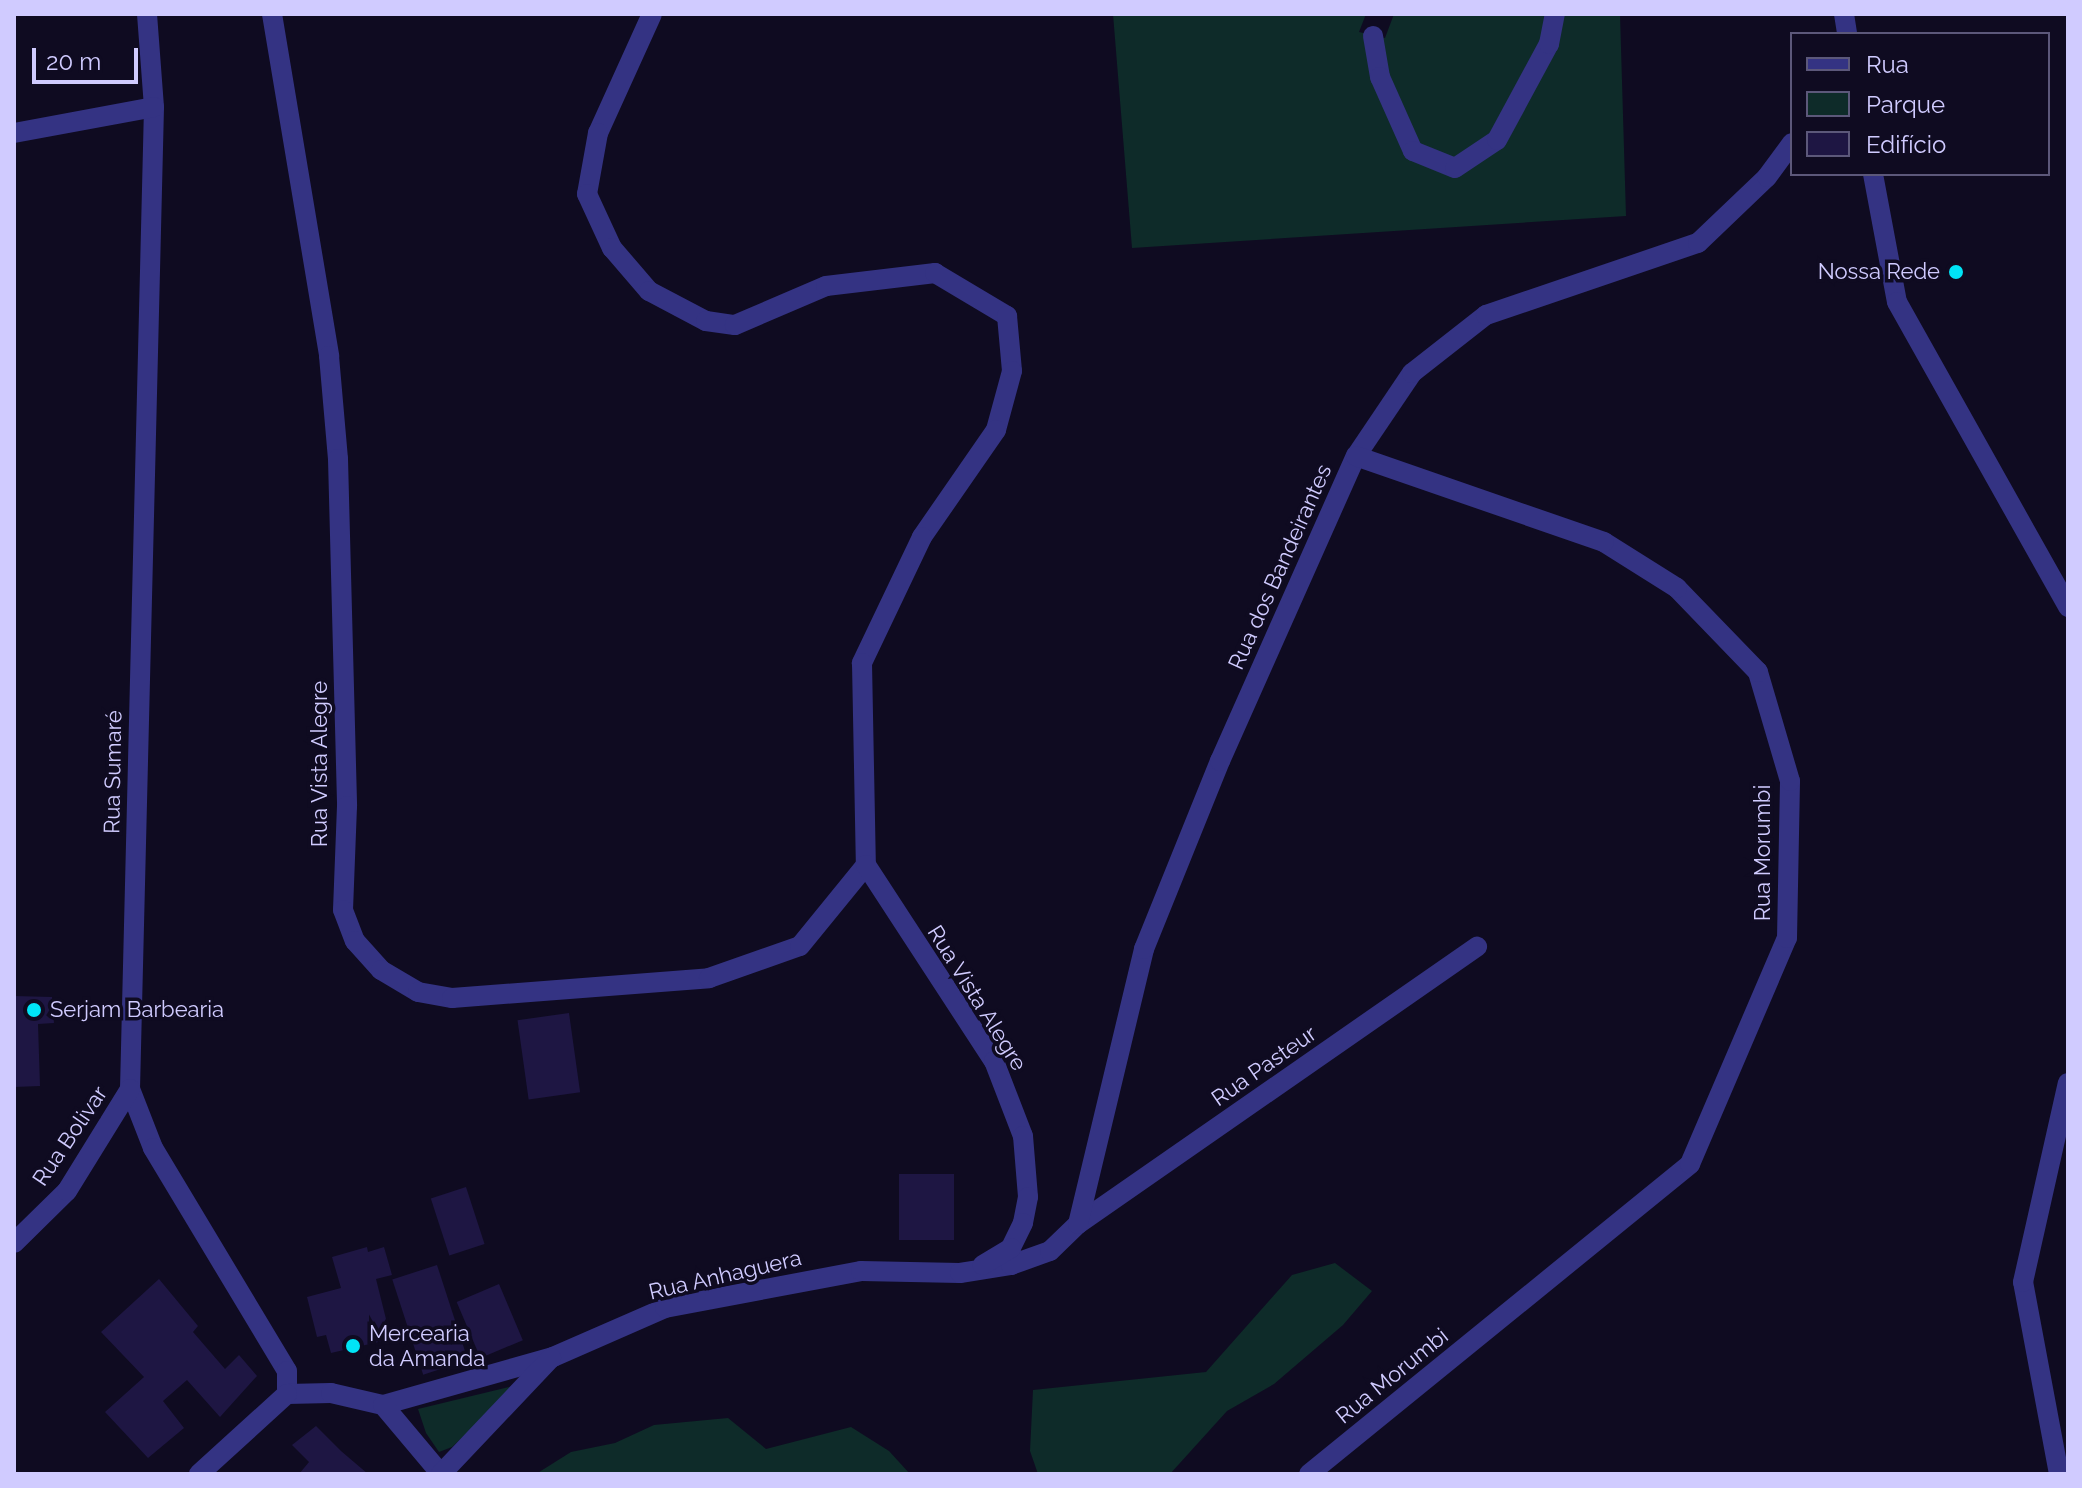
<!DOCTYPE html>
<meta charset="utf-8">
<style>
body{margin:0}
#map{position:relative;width:2082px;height:1488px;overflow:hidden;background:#0f0b21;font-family:Raleway,sans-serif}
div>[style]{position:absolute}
.green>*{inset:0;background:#0e2b29}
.building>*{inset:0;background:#1e1643;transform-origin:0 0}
.lane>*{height:20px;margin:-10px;padding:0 10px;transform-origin:10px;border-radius:10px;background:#343383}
.street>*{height:20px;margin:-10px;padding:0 10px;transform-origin:10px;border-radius:10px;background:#343383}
.dots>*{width:22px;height:22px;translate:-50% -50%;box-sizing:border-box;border:4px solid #0f0b21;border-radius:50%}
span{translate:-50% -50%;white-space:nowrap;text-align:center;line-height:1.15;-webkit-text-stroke:7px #0f0b21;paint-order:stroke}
.poi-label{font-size:22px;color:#d0cbff}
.right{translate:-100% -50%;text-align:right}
.left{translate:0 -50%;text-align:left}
.street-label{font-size:22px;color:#d0cbff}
.frame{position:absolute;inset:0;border:16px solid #d0cbff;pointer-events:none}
.legend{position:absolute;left:1790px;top:32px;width:260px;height:144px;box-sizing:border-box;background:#0f0b21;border:2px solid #5c587a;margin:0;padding:10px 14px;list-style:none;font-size:24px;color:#d0cbff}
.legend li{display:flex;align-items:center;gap:16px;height:40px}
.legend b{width:40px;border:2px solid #5c587a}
.scale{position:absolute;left:32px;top:48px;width:106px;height:36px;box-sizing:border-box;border:4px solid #d0cbff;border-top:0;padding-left:10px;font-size:24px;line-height:28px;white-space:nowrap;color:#d0cbff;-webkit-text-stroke:6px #0f0b21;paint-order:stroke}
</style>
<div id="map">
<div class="green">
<i style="clip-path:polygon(1113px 14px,1366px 14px,1359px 32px,1385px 38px,1394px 14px,1620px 14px,1626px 216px,1132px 248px)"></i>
<i style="clip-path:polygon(1335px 1263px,1372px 1291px,1343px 1325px,1274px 1384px,1227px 1411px,1170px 1474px,1038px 1474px,1030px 1451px,1033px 1390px,1206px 1372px,1292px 1275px)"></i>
<i style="clip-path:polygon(517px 1385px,452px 1447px,439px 1452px,426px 1433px,418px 1409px)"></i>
<i style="clip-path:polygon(728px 1418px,766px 1449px,851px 1427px,889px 1451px,910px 1474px,536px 1474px,571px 1452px,615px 1443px,654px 1425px)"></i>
</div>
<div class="building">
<i style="clip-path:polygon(14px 996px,52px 997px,54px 1023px,38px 1024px,40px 1086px,14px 1087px)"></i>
<i style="left:569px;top:1013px;width:80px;height:52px;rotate:82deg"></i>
<i style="left:899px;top:1174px;width:55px;height:66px"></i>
<i style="left:466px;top:1187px;width:60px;height:37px;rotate:72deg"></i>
<i style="clip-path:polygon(367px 1247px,368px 1252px,384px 1247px,392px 1275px,376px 1279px,391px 1339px,331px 1353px,326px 1335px,317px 1337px,307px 1297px,341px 1288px,332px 1257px)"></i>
<i style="left:437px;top:1265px;width:100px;height:47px;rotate:72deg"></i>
<i style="clip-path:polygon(159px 1279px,198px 1326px,193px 1332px,225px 1369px,239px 1355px,257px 1376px,220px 1417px,187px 1380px,163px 1401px,184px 1428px,148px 1458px,105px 1412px,144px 1377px,101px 1332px)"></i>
<i style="left:499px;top:1284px;width:61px;height:46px;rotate:67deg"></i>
<i style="clip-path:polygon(316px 1426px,341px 1451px,368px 1474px,299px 1474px,309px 1462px,292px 1445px)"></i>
</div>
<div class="lane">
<i style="left:1373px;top:36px;width:42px;rotate:80.3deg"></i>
<i style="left:1380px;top:77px;width:81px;rotate:66deg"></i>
<i style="left:1413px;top:151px;width:45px;rotate:22deg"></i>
<i style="left:1455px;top:168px;width:50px;rotate:-33.7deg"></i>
<i style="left:1497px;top:140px;width:109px;rotate:-61.6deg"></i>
<i style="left:1549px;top:44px;width:31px;rotate:-79deg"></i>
</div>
<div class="street">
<i style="left:147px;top:14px;width:93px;rotate:85.7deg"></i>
<i style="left:154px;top:107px;width:982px;rotate:91.4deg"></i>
<i style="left:130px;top:1089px;width:63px;rotate:68.7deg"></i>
<i style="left:153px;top:1148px;width:260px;rotate:59deg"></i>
<i style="left:287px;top:1371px;width:23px;rotate:90deg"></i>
<i style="left:287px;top:1394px;width:44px;rotate:-1.3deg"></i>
<i style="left:331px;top:1393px;width:53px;rotate:13deg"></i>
<i style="left:383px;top:1405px;width:177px;rotate:-15.8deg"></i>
<i style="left:553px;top:1357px;width:122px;rotate:-23.6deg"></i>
<i style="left:665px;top:1308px;width:199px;rotate:-10.7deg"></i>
<i style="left:861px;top:1271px;width:99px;rotate:1.2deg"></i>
<i style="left:960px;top:1273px;width:52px;rotate:-8.9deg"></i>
<i style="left:1011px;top:1265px;width:41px;rotate:-19.7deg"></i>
<i style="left:1050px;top:1251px;width:39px;rotate:-44deg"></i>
<i style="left:1078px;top:1224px;width:486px;rotate:-34.8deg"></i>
<i style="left:272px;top:14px;width:347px;rotate:80.5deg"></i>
<i style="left:329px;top:356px;width:103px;rotate:85deg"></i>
<i style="left:338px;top:459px;width:347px;rotate:88.5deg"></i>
<i style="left:347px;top:806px;width:104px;rotate:92.2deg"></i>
<i style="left:343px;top:910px;width:33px;rotate:69deg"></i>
<i style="left:355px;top:941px;width:39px;rotate:48deg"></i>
<i style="left:381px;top:970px;width:43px;rotate:30.7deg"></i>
<i style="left:418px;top:992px;width:35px;rotate:10deg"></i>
<i style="left:452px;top:998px;width:258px;rotate:-4.4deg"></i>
<i style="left:709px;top:978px;width:96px;rotate:-19.4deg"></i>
<i style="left:800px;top:946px;width:104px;rotate:-50.8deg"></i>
<i style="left:652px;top:14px;width:131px;rotate:114.4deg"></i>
<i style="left:598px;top:133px;width:62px;rotate:100.2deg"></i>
<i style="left:587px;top:194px;width:60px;rotate:65.2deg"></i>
<i style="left:612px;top:248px;width:57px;rotate:49.3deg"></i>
<i style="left:649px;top:291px;width:64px;rotate:27.8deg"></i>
<i style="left:706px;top:321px;width:29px;rotate:8deg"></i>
<i style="left:735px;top:325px;width:99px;rotate:-23.2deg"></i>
<i style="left:826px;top:286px;width:110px;rotate:-6.8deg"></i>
<i style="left:935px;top:273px;width:84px;rotate:30.8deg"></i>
<i style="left:1007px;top:316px;width:55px;rotate:84.8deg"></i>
<i style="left:1012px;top:371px;width:61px;rotate:105.2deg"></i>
<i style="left:996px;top:430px;width:130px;rotate:124.7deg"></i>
<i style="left:922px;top:537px;width:140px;rotate:115.5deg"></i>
<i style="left:862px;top:663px;width:202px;rotate:88.9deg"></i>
<i style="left:866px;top:865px;width:234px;rotate:56.9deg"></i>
<i style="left:994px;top:1061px;width:80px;rotate:68.9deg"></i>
<i style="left:1023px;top:1136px;width:61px;rotate:85.3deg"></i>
<i style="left:1028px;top:1197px;width:26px;rotate:101deg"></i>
<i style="left:1023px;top:1223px;width:28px;rotate:116deg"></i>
<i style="left:1011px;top:1248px;width:33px;rotate:149deg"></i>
<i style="left:1844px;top:14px;width:20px;rotate:81deg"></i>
<i style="left:14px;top:133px;width:142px;rotate:-10.5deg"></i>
<i style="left:1873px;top:174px;width:130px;rotate:79.4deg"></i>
<i style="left:1897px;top:302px;width:350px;rotate:60.7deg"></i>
<i style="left:1078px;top:1224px;width:283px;rotate:-76.5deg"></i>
<i style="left:1144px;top:949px;width:203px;rotate:-68deg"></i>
<i style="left:1220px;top:761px;width:334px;rotate:-66deg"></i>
<i style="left:1356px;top:456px;width:100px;rotate:-56deg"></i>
<i style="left:1412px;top:373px;width:94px;rotate:-38.1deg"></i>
<i style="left:1486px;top:315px;width:224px;rotate:-18.8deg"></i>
<i style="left:1698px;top:243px;width:95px;rotate:-43.7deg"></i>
<i style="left:1767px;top:177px;width:42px;rotate:-53.7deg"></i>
<i style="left:14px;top:1243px;width:74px;rotate:-44.5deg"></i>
<i style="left:67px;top:1191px;width:120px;rotate:-58.3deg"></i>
<i style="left:383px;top:1405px;width:90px;rotate:50deg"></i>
<i style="left:199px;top:1474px;width:119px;rotate:-42.3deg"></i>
<i style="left:441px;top:1474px;width:160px;rotate:-46.5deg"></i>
<i style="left:1309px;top:1474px;width:491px;rotate:-39.1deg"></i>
<i style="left:1690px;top:1164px;width:246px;rotate:-66.8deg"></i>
<i style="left:1787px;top:938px;width:157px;rotate:-88.9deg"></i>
<i style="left:1790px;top:781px;width:114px;rotate:-106.4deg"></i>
<i style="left:1758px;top:672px;width:117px;rotate:-134deg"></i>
<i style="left:1677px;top:588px;width:86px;rotate:-147.8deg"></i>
<i style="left:1604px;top:542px;width:262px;rotate:-160.9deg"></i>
<i style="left:2059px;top:1474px;width:195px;rotate:-100.6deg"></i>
<i style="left:2023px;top:1282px;width:204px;rotate:-77.3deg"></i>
</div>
<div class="dots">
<i style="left:1956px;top:272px;background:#00e4f6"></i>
<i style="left:34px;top:1010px;background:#00e4f6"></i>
<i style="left:353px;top:1346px;background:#00e4f6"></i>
</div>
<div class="poi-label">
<span class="right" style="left:1940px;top:272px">Nossa Rede</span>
<span class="left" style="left:50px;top:1010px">Serjam Barbearia</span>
<span class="left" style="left:369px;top:1346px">Mercearia<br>da Amanda</span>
</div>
<div class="street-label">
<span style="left:1280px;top:567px;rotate:-66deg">Rua dos Bandeirantes</span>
<span style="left:320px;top:764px;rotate:-90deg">Rua Vista Alegre</span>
<span style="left:113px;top:772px;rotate:-89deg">Rua Sumaré</span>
<span style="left:1763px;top:853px;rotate:-90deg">Rua Morumbi</span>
<span style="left:977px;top:998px;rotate:58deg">Rua Vista Alegre</span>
<span style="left:1264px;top:1066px;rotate:-35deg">Rua Pasteur</span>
<span style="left:70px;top:1136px;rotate:-56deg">Rua Bolivar</span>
<span style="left:725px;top:1275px;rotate:-13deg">Rua Anhaguera</span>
<span style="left:1392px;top:1376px;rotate:-39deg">Rua Morumbi</span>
</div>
<div class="frame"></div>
<ul class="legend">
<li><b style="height:10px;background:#343383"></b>Rua</li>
<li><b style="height:22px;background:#0e2b29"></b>Parque</li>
<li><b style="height:22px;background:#1e1643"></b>Edifício</li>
</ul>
<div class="scale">20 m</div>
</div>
